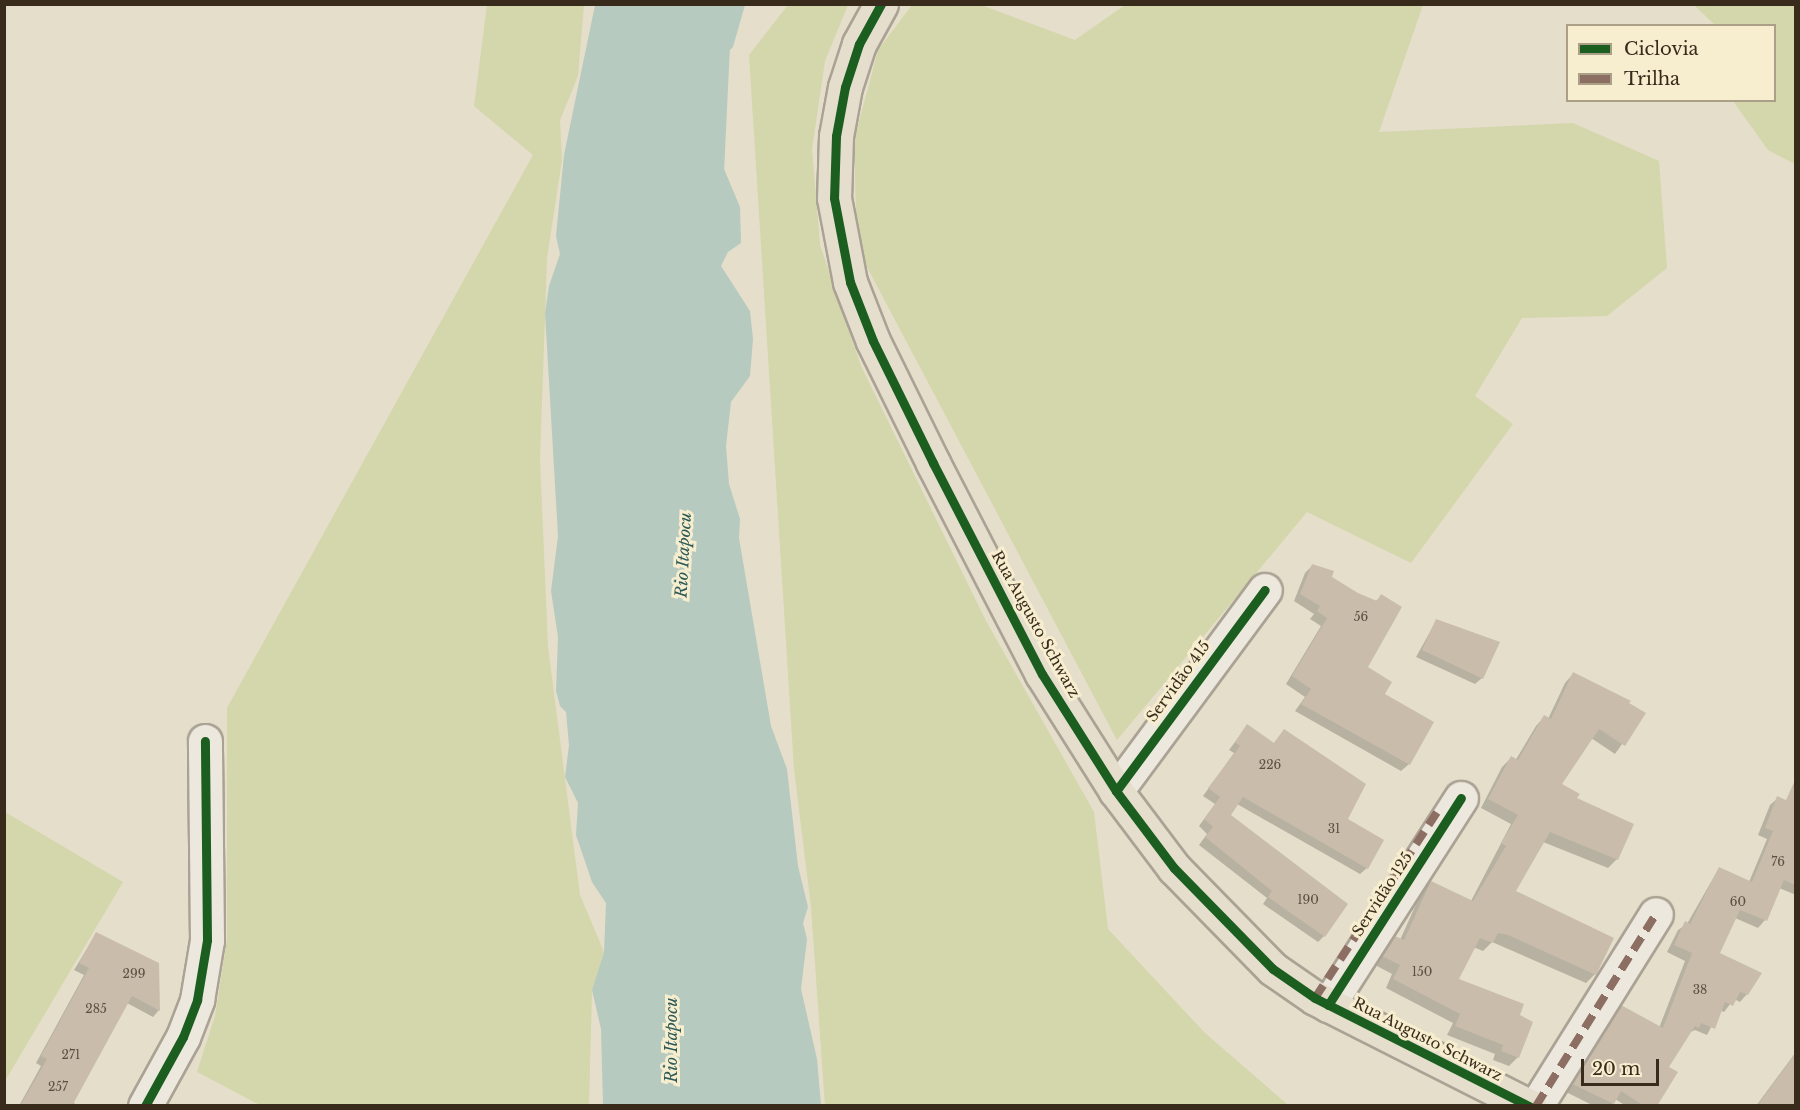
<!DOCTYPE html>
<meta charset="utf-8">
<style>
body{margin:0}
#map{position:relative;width:1800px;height:1110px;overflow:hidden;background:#e5deca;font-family:"Libre Baskerville",serif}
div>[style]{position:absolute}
.green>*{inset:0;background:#d4d6ac}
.water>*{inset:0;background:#b7cabf}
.shadow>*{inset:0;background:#0003}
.river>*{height:46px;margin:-23px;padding:0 23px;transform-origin:23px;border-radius:23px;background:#b7cabf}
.building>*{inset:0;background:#c9bcab}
.roads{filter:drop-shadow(2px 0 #aaa294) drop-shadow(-2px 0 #aaa294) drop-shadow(0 2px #aaa294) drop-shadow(0 -2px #aaa294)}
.minor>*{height:33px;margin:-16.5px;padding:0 16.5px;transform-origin:16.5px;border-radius:16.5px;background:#ede8dd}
.major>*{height:33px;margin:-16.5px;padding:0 16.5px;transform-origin:16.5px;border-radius:16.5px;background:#e5decd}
.quiet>*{height:8px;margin-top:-4px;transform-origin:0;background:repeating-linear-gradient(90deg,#8d6e63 0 15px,transparent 0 23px)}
.cycleway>*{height:9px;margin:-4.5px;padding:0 4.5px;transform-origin:4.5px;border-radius:4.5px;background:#1b5e20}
span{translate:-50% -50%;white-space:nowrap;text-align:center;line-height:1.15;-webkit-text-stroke:6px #f7edcf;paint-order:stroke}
.number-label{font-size:12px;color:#5d4f40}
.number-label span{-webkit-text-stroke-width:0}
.street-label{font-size:15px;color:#392b1c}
.water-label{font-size:16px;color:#2a5a58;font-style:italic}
.frame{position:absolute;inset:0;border:6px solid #392b1c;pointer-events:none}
.legend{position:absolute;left:1566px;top:24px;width:210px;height:78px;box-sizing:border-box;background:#f7edcf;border:2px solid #ab9f87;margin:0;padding:8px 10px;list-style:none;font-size:18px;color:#392b1c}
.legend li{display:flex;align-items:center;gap:12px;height:30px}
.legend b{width:30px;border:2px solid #ab9f87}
.scale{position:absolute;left:1581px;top:1059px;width:78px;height:27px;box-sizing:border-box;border:3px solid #392b1c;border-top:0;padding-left:8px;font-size:18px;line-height:21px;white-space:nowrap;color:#392b1c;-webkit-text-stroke:4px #f7edcf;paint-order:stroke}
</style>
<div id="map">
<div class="green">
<i style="clip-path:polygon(487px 5px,584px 5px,578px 76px,560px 120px,562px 160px,547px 258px,540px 459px,548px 647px,580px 895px,604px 952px,592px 990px,589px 1105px,260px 1105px,197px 1072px,215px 1016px,227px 940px,227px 708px,533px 155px,474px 106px)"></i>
<i style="clip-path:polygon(788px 5px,848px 5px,825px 61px,812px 149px,820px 245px,861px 366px,986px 621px,1094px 812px,1108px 929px,1205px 1033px,1288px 1105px,825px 1105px,811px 907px,794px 769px,749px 55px)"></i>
<i style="clip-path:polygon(912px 5px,981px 5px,1075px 40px,1125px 5px,1423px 5px,1379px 132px,1573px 123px,1659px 161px,1667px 268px,1607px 316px,1522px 318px,1475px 396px,1513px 424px,1411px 563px,1307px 512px,1117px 740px,857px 248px,854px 141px,878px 50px)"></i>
<i style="clip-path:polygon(1694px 5px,1795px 5px,1795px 164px,1768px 150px,1733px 101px,1774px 100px,1774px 26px,1715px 25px)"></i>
<i style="clip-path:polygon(5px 812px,123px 882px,5px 1081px)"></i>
</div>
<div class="water">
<i style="clip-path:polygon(595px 5px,745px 5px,733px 47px,694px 86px,696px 106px,686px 111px,691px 115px,704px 108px,713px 113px,711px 138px,740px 207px,741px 243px,728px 252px,721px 266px,750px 311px,753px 339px,750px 376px,731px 402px,726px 446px,729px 484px,740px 519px,739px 538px,771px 726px,787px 769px,798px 866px,808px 907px,803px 923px,807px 939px,801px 989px,817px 1059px,821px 1105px,603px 1105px,601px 1029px,592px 990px,604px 952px,606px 903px,592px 882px,576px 835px,578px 803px,565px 777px,569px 745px,566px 712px,560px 706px,556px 691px,558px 637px,551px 591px,558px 536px,545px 313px,549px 286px,560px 254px,556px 236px,564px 155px)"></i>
</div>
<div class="shadow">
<i style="clip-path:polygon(1313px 565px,1357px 594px,1375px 602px,1381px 596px,1366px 668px,1383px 695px,1409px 764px,1401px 771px,1295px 711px,1305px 697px,1286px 684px,1321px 626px,1310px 619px,1314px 614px,1294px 601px,1305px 573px)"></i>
<i style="clip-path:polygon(1436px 621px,1482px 678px,1475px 684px,1416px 657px)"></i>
<i style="clip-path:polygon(1573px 674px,1644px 713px,1615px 754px,1591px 738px,1560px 785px,1575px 799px,1617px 859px,1608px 868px,1543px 842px,1514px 892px,1595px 974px,1586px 983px,1492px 942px,1483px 951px,1473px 947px,1457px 980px,1518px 1016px,1518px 1057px,1509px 1066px,1493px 1060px,1495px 1054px,1447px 1035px,1453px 1023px,1386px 988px,1392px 974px,1375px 965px,1395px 938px,1400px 940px,1422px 891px,1431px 882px,1471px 901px,1511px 824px,1481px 808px,1502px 767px,1511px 758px,1515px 761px,1536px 726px,1544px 717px,1548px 719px,1565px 683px)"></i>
<i style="clip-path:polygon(1247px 726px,1273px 744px,1284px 731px,1346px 820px,1367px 868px,1360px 874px,1237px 804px,1229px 815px,1324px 936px,1318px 942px,1263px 904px,1267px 898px,1199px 845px,1207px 834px,1199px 826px,1215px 804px,1203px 796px,1234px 753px,1229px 750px)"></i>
<i style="clip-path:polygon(1778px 798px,1796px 805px,1796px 895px,1779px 888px,1765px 920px,1758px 928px,1735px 918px,1719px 954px,1747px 994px,1740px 1002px,1734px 999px,1724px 1012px,1720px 1010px,1707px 1035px,1695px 1030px,1688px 1033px,1667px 1067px,1655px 1106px,1626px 1106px,1615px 1099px,1611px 1106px,1594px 1106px,1566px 1092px,1622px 1007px,1659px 1028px,1685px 961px,1667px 952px,1678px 930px,1687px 924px,1719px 868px,1749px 882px,1767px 839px,1758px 835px,1770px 805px)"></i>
<i style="clip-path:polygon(96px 934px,159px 1010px,153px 1017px,127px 1003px,73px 1101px,76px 1106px,19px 1106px,41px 1066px,36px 1063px,84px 975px,74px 970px)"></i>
<i style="clip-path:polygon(1796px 1052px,1796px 1106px,1756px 1106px)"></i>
</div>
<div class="river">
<i style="left:699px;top:4px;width:42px;rotate:79deg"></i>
<i style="left:707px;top:45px;width:126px;rotate:92.7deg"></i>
</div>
<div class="building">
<i style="clip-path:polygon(1312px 564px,1334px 571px,1332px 577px,1358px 593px,1377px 601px,1381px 594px,1402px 607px,1368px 667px,1392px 682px,1385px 694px,1434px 722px,1410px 765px,1301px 704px,1311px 689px,1292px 676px,1327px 618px,1317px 611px,1320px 606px,1300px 594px)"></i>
<i style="clip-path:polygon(1436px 619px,1500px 642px,1483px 679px,1422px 650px)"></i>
<i style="clip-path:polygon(1573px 672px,1631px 701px,1629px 703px,1646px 713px,1625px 746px,1599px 729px,1562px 784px,1580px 794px,1577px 798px,1634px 824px,1618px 860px,1550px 832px,1516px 891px,1614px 938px,1596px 975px,1508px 935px,1498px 933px,1493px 943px,1480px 938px,1459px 979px,1524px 1004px,1520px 1015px,1533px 1022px,1519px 1058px,1501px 1051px,1503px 1045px,1455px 1026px,1460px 1014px,1393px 979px,1400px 965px,1382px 956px,1395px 936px,1404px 940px,1431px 881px,1473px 901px,1506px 846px,1501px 843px,1518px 815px,1488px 799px,1511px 756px,1518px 760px,1544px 715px,1551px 719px)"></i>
<i style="clip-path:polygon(1247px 724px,1274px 743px,1284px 729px,1366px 784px,1348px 819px,1384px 840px,1368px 869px,1243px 797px,1231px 815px,1348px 904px,1325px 937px,1268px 897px,1272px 891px,1205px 837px,1213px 827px,1204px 819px,1220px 797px,1208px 788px,1240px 746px,1235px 742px)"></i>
<i style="clip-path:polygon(1796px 778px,1796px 885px,1784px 880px,1767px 921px,1740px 910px,1720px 953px,1762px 973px,1748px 995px,1740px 992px,1733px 1006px,1725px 1002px,1715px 1029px,1701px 1023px,1699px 1028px,1695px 1026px,1669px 1067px,1678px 1072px,1657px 1106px,1644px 1106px,1621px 1091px,1614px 1104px,1572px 1084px,1621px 1005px,1663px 1028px,1692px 953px,1674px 945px,1685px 921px,1690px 924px,1719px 867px,1752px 882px,1773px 831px,1765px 828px,1777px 796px,1786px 800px)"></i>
<i style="clip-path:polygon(96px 932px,159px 963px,160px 1011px,132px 996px,72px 1106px,20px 1106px,47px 1059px,41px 1056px,89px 968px,79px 963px)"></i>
<i style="clip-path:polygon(1796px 1053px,1796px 1106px,1757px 1106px)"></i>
</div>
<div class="roads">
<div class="minor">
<i style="left:1116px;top:791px;width:250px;rotate:-53.5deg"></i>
<i style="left:1328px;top:1005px;width:246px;rotate:-57.3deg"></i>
<i style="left:145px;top:1106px;width:79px;rotate:-61.2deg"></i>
<i style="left:183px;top:1037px;width:40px;rotate:-69deg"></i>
<i style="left:197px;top:1000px;width:61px;rotate:-80.5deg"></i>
<i style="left:207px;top:940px;width:199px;rotate:-90.6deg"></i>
<i style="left:1536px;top:1106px;width:226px;rotate:-58deg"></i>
</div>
<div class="major">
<i style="left:881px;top:4px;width:46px;rotate:118.8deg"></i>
<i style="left:859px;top:44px;width:45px;rotate:108deg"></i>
<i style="left:845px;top:87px;width:50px;rotate:100.4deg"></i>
<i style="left:836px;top:136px;width:62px;rotate:91.8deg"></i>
<i style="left:834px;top:198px;width:86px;rotate:79.2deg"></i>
<i style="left:850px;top:282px;width:63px;rotate:68.7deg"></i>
<i style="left:873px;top:341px;width:136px;rotate:63.8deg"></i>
<i style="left:933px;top:463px;width:237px;rotate:62.7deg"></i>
<i style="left:1042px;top:674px;width:138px;rotate:57.7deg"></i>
<i style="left:1116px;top:791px;width:96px;rotate:53deg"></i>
<i style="left:1174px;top:868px;width:141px;rotate:45.6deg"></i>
<i style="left:1273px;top:969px;width:51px;rotate:34.6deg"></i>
<i style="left:1315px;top:998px;width:240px;rotate:26.8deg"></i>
</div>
</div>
<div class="quiet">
<i style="left:1315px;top:998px;width:227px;rotate:-56.7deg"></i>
<i style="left:1536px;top:1106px;width:226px;rotate:-58deg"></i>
</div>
<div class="cycleway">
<i style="left:881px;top:4px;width:46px;rotate:118.8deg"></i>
<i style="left:859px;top:44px;width:45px;rotate:108deg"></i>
<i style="left:845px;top:87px;width:50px;rotate:100.4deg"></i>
<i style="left:836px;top:136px;width:62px;rotate:91.8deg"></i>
<i style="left:834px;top:198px;width:86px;rotate:79.2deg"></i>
<i style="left:850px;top:282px;width:63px;rotate:68.7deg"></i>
<i style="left:873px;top:341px;width:136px;rotate:63.8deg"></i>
<i style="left:933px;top:463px;width:237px;rotate:62.7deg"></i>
<i style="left:1042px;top:674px;width:138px;rotate:57.7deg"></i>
<i style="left:1116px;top:791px;width:96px;rotate:53deg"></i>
<i style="left:1174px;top:868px;width:141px;rotate:45.6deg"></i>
<i style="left:1273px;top:969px;width:51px;rotate:34.6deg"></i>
<i style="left:1315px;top:998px;width:240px;rotate:26.8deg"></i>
<i style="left:1116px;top:791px;width:250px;rotate:-53.5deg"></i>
<i style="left:1328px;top:1005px;width:246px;rotate:-57.3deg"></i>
<i style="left:145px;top:1106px;width:79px;rotate:-61.2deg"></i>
<i style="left:183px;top:1037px;width:40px;rotate:-69deg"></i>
<i style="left:197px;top:1000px;width:61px;rotate:-80.5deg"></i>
<i style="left:207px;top:940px;width:199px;rotate:-90.6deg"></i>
</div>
<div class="number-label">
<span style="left:1361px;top:617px">56</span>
<span style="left:1270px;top:765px">226</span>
<span style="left:1334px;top:829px">31</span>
<span style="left:1778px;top:862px">76</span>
<span style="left:1308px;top:900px">190</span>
<span style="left:1738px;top:902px">60</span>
<span style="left:1422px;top:972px">150</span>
<span style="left:134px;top:974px">299</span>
<span style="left:1700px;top:990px">38</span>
<span style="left:96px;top:1009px">285</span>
<span style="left:71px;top:1055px">271</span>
<span style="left:58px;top:1087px">257</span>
</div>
<div class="street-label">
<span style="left:1036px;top:624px;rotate:61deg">Rua Augusto Schwarz</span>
<span style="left:1178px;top:681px;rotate:-54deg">Servidão 415</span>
<span style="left:1382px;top:894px;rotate:-57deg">Servidão 125</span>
<span style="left:1428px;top:1039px;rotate:27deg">Rua Augusto Schwarz</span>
</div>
<div class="water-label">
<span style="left:683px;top:555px;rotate:-87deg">Rio Itapocu</span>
<span style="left:671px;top:1040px;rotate:-90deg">Rio Itapocu</span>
</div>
<div class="frame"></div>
<ul class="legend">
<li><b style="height:8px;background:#1b5e20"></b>Ciclovia</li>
<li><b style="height:8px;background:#8d6e63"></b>Trilha</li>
</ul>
<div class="scale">20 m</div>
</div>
